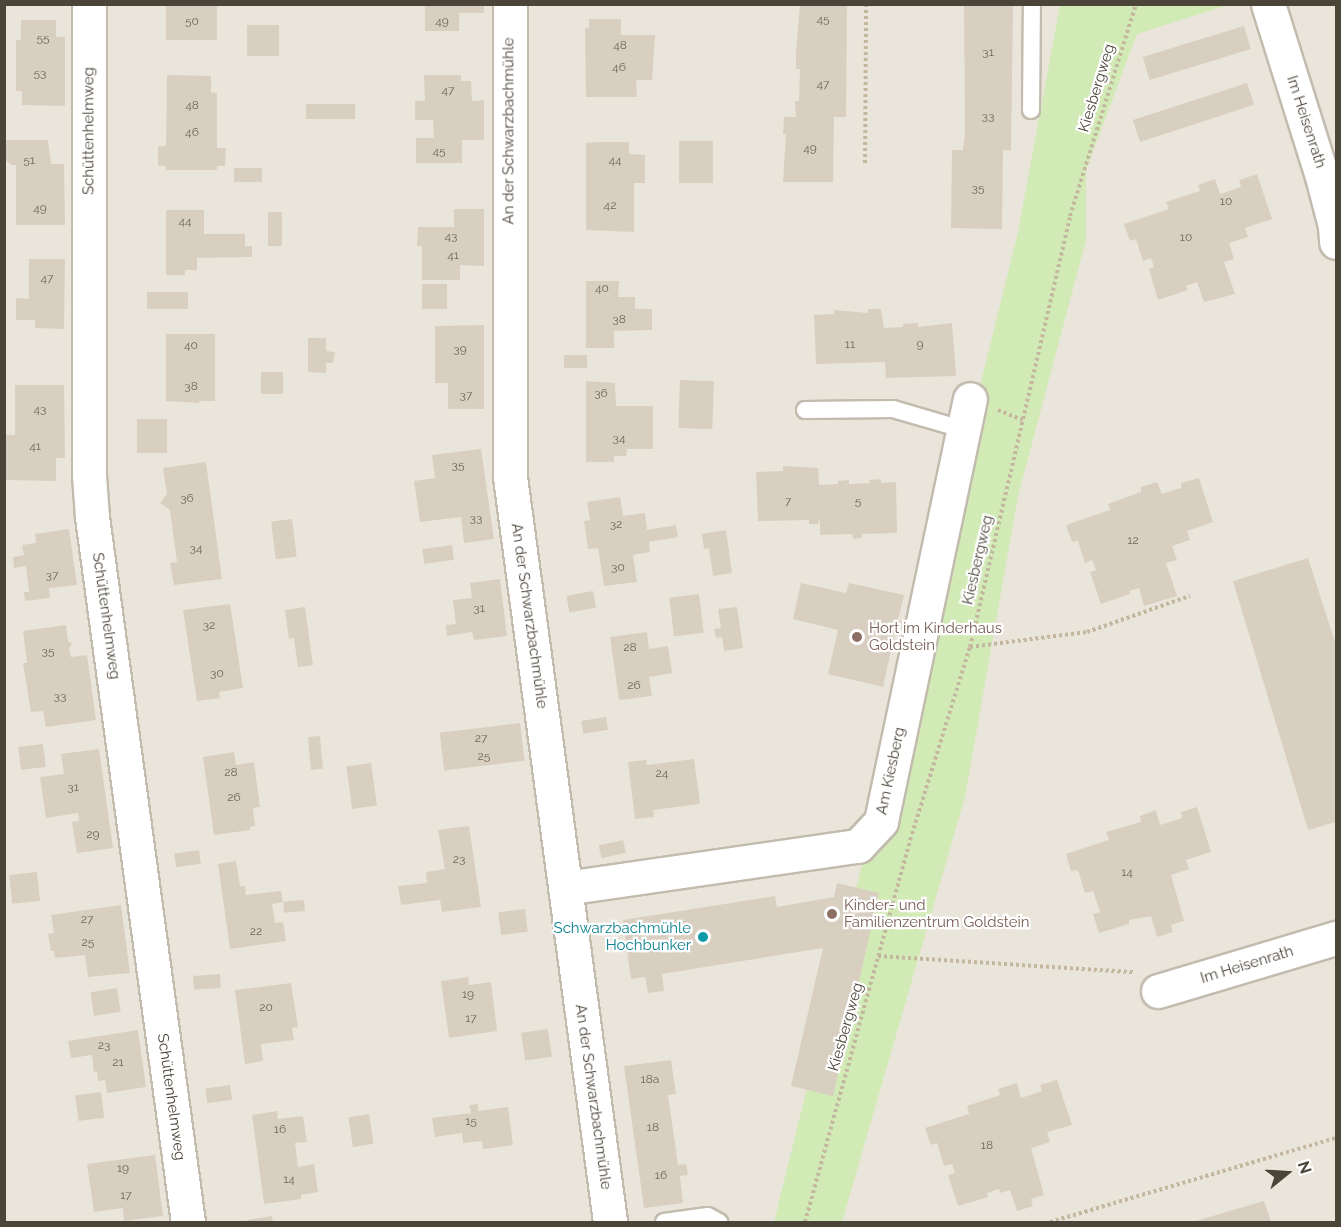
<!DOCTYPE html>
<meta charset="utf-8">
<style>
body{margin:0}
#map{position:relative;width:1341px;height:1227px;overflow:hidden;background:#f6f3ec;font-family:Raleway,sans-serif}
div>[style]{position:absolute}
.residential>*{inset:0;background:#eae5da;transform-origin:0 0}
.green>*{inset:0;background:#d2eab5}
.building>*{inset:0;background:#d8cfc1;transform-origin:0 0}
.path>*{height:4px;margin-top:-2px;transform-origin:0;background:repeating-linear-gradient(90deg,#c4b79f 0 3px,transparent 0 6px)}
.roads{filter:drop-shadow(2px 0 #c2bbae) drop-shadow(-2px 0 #c2bbae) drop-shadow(0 2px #c2bbae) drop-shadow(0 -2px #c2bbae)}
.lane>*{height:16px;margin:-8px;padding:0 8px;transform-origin:8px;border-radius:8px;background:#fff}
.street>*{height:33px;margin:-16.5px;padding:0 16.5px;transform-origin:16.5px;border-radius:16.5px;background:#fff}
.dots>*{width:16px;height:16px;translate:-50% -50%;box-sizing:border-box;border:3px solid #fff;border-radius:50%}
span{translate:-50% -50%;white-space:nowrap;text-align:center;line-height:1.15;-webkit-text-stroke:4.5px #fff;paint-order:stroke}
.number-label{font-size:12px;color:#6e675b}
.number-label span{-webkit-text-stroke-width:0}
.street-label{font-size:15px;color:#4b4439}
.education-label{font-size:15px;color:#785e54}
.left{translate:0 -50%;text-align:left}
.culture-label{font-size:15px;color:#0d838f}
.right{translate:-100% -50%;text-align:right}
.frame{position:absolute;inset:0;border:6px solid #4b4439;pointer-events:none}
.north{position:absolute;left:1257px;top:1143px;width:60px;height:60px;-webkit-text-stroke:4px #fff;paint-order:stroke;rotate:72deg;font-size:16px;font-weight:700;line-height:24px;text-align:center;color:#4b4439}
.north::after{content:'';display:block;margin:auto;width:21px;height:27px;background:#4b4439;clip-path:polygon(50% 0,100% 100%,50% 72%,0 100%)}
</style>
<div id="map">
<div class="residential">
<i style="left:5px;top:5px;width:1331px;height:1217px"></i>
</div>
<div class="green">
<i style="clip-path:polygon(1060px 5px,1228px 5px,1137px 34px,1086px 170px,1086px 240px,1018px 496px,965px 797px,842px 1222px,774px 1222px,1018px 232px)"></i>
</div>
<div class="building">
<i style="left:166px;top:4px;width:51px;height:36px"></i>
<i style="clip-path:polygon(425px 4px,484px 4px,484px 13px,459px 13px,459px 31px,425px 31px)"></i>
<i style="clip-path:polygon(800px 4px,847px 4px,846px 117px,834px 117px,833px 182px,783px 182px,786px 134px,783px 134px,784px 117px,796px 117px,795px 101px,799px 101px,800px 69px,796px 69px,796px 52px)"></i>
<i style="clip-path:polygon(964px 4px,1013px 4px,1011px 150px,1003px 150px,1002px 229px,951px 228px,952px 150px,963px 150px,965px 133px)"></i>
<i style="clip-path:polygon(589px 19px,621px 19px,621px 35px,655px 35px,652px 80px,636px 80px,637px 97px,586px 97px,585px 28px,589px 28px)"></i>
<i style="clip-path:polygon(21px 20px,56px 20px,56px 37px,65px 37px,65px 106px,22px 105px,22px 91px,16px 91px,16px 40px,21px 40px)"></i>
<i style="left:247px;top:25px;width:32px;height:31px"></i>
<i style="left:1244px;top:26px;width:24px;height:106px;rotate:73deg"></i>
<i style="clip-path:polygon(167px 75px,211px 76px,211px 92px,217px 93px,217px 148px,226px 148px,225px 166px,217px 166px,217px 170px,166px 170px,166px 166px,158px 166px,158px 146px,166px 146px)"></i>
<i style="clip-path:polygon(424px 75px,461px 75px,461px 81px,471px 81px,472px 101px,484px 100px,484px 140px,462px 140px,462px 163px,416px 163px,416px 138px,434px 138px,433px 120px,415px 120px,415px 101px,425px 101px)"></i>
<i style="left:1247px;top:83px;width:23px;height:120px;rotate:72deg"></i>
<i style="left:355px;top:104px;width:15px;height:49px;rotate:90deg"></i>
<i style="clip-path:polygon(4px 140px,48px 140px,51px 164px,64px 164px,65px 225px,16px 225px,16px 165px,11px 165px,4px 158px)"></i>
<i style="left:679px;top:141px;width:34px;height:42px"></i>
<i style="clip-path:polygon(597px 142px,629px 142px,629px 154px,645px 155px,645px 183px,634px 183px,634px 232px,586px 230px,586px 143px)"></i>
<i style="left:234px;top:168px;width:28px;height:14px"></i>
<i style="clip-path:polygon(1257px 174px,1272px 219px,1245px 228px,1248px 237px,1229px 243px,1234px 259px,1224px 262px,1235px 294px,1204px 302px,1197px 282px,1186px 286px,1188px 290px,1158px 300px,1149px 269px,1154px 267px,1151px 258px,1143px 261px,1136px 239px,1130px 241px,1124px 224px,1169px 209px,1166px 202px,1200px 191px,1198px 185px,1215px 179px,1220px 194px,1241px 187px,1239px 180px)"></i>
<i style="clip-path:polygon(454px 209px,484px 209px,484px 266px,460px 265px,460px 280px,422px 280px,422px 246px,417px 246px,418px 227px,454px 227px)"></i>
<i style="clip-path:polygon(166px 210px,204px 210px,204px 234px,245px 234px,245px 246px,252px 246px,252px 257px,197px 258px,197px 270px,185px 270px,185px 275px,166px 275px)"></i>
<i style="left:268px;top:212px;width:14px;height:34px"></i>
<i style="clip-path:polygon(29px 259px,65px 259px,64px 329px,35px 328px,35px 320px,16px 320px,16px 298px,29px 299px)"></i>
<i style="clip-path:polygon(586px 281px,619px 281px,618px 297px,635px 297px,635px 309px,652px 309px,652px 330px,614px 331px,614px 348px,586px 348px)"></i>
<i style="left:422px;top:284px;width:25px;height:25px"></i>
<i style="left:147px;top:292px;width:41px;height:17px"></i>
<i style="clip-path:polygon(868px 309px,881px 309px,884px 328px,903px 327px,903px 324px,918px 323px,918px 327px,952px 323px,956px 376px,886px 378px,885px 362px,816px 364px,814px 315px,834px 314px,834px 310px,868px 313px)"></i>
<i style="clip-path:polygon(484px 325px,484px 409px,448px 409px,448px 383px,435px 383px,435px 326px)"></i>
<i style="clip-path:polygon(166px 334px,215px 334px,215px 401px,199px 401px,199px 403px,166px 401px)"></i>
<i style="clip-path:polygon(308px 338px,326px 338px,326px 351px,335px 352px,333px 363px,326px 363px,326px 373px,308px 372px)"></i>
<i style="left:564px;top:355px;width:23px;height:13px"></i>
<i style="left:261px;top:372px;width:22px;height:22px"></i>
<i style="left:680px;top:380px;width:34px;height:48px;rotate:2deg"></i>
<i style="clip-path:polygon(586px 381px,615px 383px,616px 406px,653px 406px,653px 449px,627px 449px,626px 456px,614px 456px,614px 462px,586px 462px)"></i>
<i style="clip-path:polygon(15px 385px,64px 385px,65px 458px,56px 458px,56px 481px,4px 480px,4px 435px,15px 435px)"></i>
<i style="left:137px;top:419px;width:30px;height:34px"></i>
<i style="clip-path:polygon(481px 449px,494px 539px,464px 543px,461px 517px,420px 522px,414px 481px,435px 478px,432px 455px)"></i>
<i style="clip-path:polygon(206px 462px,222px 579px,174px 585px,170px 563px,177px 562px,170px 510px,160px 503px,167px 494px,163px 468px)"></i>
<i style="clip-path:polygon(783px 466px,818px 468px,819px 485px,838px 484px,838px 481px,849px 480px,849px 484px,870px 483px,869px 480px,881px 479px,881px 483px,896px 482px,897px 533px,862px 534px,862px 538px,853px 539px,852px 534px,820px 535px,820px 519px,818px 524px,809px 524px,809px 520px,758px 521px,756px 472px,783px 471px)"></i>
<i style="clip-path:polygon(1199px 478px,1213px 522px,1187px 531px,1190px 540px,1172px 546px,1177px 560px,1166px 563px,1177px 596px,1144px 606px,1139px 588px,1129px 591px,1130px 594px,1101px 604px,1090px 572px,1096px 570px,1092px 560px,1085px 563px,1078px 541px,1072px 542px,1066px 525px,1110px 510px,1108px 504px,1141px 492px,1141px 487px,1157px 482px,1162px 494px,1181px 488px,1181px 483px)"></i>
<i style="clip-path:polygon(620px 497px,623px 516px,645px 513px,647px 530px,676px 525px,678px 537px,649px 542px,650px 552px,633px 555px,637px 582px,604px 586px,598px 548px,588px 549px,584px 521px,590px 520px,587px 502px)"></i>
<i style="left:292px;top:519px;width:38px;height:21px;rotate:83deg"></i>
<i style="clip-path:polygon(69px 529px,77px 585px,49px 588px,50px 598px,25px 601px,24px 592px,29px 592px,26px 566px,14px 568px,13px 557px,24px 555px,22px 545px,36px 543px,35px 534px)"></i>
<i style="clip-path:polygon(726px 530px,732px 573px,713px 576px,709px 548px,704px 549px,702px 534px)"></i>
<i style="left:452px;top:545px;width:15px;height:30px;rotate:82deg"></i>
<i style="clip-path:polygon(1308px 558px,1336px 645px,1336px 822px,1308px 830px,1233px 581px)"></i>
<i style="clip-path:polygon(500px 579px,507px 636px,474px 640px,472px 632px,447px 636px,446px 625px,456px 624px,453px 600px,472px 598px,470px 583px)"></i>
<i style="clip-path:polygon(801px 583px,846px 593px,849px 583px,904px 595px,898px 620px,907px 622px,905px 630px,896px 628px,883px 687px,828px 674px,838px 630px,793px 619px)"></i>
<i style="left:593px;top:591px;width:17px;height:27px;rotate:80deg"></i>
<i style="left:699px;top:594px;width:39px;height:30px;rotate:83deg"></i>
<i style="clip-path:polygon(230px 604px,243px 688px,219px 692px,220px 698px,197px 701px,183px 610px)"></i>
<i style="clip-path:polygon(305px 607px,313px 665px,298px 667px,294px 638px,289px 639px,285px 610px)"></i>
<i style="clip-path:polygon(737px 607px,743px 648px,724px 651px,722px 637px,716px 638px,714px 629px,721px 628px,718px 609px)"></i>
<i style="clip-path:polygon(66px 625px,68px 641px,72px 644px,69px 648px,71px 657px,87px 655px,96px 720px,46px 727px,43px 711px,31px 712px,23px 663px,27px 663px,23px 631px)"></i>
<i style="clip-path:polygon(647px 632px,649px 649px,668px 646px,672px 673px,649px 677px,652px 696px,619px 700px,610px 637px)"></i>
<i style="left:606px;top:717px;width:13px;height:25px;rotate:81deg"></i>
<i style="left:520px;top:723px;width:38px;height:81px;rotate:83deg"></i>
<i style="left:320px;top:736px;width:33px;height:12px;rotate:85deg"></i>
<i style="left:43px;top:744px;width:23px;height:25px;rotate:83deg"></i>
<i style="clip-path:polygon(99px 749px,113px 848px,77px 853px,72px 822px,79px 821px,78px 813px,46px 818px,40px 777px,64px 774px,61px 754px)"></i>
<i style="clip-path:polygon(234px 752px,236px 765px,254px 762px,260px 807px,253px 808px,255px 826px,250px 827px,250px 830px,214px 835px,203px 757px)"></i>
<i style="clip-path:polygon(694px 759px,700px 804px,653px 810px,654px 817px,635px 819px,628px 762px,646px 760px,647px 765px)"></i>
<i style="left:371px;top:763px;width:43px;height:25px;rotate:82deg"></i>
<i style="clip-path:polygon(1197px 807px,1211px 852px,1186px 860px,1189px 869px,1171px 875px,1184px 921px,1171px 925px,1173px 932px,1157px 937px,1151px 916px,1129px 920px,1129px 924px,1099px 933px,1093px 914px,1100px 912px,1093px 891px,1085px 893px,1078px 870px,1071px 871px,1066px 854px,1109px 840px,1106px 832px,1141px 822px,1140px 816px,1156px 810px,1160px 825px,1182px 818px,1181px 812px)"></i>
<i style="clip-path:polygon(469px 826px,481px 907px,442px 912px,440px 900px,401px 905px,398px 886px,427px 883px,426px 872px,445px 869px,438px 830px)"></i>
<i style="left:623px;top:840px;width:13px;height:25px;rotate:77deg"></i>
<i style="left:199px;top:850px;width:14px;height:25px;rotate:82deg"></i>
<i style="clip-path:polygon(236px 861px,240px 886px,245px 886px,246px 895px,281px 891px,283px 902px,272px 904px,275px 923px,283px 922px,286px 941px,230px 949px,218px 864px)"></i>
<i style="left:37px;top:872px;width:29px;height:28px;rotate:84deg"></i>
<i style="clip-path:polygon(837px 883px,879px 893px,833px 1096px,791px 1086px,823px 948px,662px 974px,664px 991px,648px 993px,645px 977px,631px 979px,623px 920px,775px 896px,777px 907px,834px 897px)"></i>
<i style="left:304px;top:900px;width:11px;height:21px;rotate:85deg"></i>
<i style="clip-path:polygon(121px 905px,130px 973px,88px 977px,85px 955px,55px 958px,54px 951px,51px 951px,48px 934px,54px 933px,51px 915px)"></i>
<i style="left:525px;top:909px;width:23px;height:27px;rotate:83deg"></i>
<i style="left:220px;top:974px;width:14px;height:27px;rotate:86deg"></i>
<i style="clip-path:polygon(468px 977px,469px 985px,491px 982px,497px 1031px,449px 1038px,441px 981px)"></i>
<i style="clip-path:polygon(291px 983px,298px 1027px,292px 1028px,294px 1040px,261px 1044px,263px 1061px,245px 1064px,235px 990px)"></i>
<i style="left:117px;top:988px;width:24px;height:27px;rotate:81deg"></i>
<i style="left:548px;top:1029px;width:28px;height:27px;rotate:82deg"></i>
<i style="clip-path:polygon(138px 1030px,146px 1087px,107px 1093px,105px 1080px,98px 1081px,97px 1071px,94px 1072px,92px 1055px,71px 1058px,68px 1041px)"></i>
<i style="clip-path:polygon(671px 1060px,676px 1094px,668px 1095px,678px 1165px,686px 1164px,688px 1175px,680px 1176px,683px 1203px,644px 1208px,624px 1066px)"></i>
<i style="clip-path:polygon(1057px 1080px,1072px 1125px,1047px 1132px,1050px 1142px,1031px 1148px,1044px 1195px,1031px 1199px,1033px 1206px,1017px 1211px,1010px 1190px,1000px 1193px,999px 1189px,987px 1193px,988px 1197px,958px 1206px,948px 1175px,955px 1173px,952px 1164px,944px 1166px,937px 1143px,931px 1145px,925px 1128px,969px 1114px,967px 1106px,1000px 1095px,998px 1089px,1017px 1083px,1021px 1098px,1042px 1091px,1040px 1085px)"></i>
<i style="left:230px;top:1085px;width:15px;height:25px;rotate:82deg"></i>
<i style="left:101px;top:1092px;width:26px;height:26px;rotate:83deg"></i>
<i style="clip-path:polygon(478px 1104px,478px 1111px,508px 1107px,513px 1145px,483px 1149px,482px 1141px,463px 1143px,462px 1133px,435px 1137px,432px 1118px,471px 1113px,469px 1105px)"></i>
<i style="clip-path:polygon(277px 1111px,278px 1119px,303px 1116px,307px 1142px,295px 1143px,298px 1167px,314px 1164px,318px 1192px,301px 1195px,301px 1199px,264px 1204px,252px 1115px)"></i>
<i style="left:369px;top:1114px;width:30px;height:21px;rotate:81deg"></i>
<i style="clip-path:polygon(155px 1155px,163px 1216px,124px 1221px,123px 1208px,94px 1212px,87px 1164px)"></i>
<i style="clip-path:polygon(1264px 1201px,1271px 1222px,1192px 1222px)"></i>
<i style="clip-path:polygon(272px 1216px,273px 1222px,247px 1222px,247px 1220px)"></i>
</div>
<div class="path">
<i style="left:865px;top:163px;width:159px;rotate:-89.6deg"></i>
<i style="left:998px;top:410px;width:27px;rotate:22deg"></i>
<i style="left:970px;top:647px;width:118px;rotate:-7.3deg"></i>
<i style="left:1087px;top:632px;width:109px;rotate:-19.3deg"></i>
<i style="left:878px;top:956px;width:257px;rotate:3.6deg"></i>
<i style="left:805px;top:1222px;width:402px;rotate:-74.6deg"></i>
<i style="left:912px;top:834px;width:196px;rotate:-72.8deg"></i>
<i style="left:970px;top:647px;width:442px;rotate:-76.9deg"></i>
<i style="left:1070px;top:216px;width:222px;rotate:-72.7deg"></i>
<i style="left:1050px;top:1222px;width:298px;rotate:-16.4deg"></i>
</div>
<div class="roads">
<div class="lane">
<i style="left:1031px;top:110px;width:106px;rotate:-89.5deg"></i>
<i style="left:805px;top:410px;width:88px;rotate:-0.7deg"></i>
<i style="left:893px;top:409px;width:72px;rotate:16.2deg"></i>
<i style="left:664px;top:1222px;width:44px;rotate:-7.8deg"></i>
<i style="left:708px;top:1216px;width:13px;rotate:29deg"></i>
</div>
<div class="street">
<i style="left:89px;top:4px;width:471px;rotate:90deg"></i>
<i style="left:89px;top:475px;width:42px;rotate:85.9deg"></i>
<i style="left:92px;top:517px;width:712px;rotate:82.25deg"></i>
<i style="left:510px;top:4px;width:473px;rotate:90deg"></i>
<i style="left:510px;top:477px;width:752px;rotate:82.35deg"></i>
<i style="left:1268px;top:4px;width:180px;rotate:72.6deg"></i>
<i style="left:1322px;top:176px;width:52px;rotate:75.4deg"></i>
<i style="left:1335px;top:226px;width:16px;rotate:86deg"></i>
<i style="left:565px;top:888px;width:296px;rotate:-8.2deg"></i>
<i style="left:858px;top:846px;width:34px;rotate:-47deg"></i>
<i style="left:881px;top:821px;width:431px;rotate:-78.1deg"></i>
<i style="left:1158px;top:991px;width:186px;rotate:-16.6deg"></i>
</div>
</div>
<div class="dots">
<i style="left:857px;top:637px;background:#8d6e63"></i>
<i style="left:832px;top:914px;background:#8d6e63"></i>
<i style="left:703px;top:937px;background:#0f9aa8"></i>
</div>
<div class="number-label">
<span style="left:823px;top:20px">45</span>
<span style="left:192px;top:22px">50</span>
<span style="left:442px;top:22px">49</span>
<span style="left:43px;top:39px">55</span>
<span style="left:620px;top:46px">48</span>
<span style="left:988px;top:53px">31</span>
<span style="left:619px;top:68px">46</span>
<span style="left:40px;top:74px">53</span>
<span style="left:823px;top:85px">47</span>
<span style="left:448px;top:91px">47</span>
<span style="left:192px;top:106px">48</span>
<span style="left:988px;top:117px">33</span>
<span style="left:192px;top:133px">46</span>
<span style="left:810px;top:149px">49</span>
<span style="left:439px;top:152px">45</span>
<span style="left:29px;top:161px">51</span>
<span style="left:615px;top:161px">44</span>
<span style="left:978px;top:189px">35</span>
<span style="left:1226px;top:202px">10</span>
<span style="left:610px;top:206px">42</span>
<span style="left:40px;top:209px">49</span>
<span style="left:185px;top:222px">44</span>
<span style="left:451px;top:237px">43</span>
<span style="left:1186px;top:238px">10</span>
<span style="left:453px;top:256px">41</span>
<span style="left:47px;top:279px">47</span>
<span style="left:602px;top:289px">40</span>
<span style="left:619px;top:320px">38</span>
<span style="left:850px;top:345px">11</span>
<span style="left:920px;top:345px">9</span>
<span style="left:191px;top:346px">40</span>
<span style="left:460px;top:350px">39</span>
<span style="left:191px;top:387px">38</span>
<span style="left:601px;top:394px">36</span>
<span style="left:466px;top:396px">37</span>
<span style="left:40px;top:410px">43</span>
<span style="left:619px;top:439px">34</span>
<span style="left:35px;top:447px">41</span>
<span style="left:458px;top:466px">35</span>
<span style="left:187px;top:499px">36</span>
<span style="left:788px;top:502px">7</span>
<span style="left:858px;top:502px">5</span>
<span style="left:476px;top:519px">33</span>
<span style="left:616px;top:525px">32</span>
<span style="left:1133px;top:541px">12</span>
<span style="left:196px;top:549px">34</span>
<span style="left:618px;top:568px">30</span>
<span style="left:52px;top:576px">37</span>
<span style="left:479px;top:609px">31</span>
<span style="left:209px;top:626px">32</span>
<span style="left:630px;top:648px">28</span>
<span style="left:48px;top:652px">35</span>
<span style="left:217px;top:674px">30</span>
<span style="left:634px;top:686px">26</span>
<span style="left:60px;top:697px">33</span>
<span style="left:481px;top:739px">27</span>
<span style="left:484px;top:757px">25</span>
<span style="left:231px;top:773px">28</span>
<span style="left:662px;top:774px">24</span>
<span style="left:73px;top:788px">31</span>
<span style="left:234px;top:798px">26</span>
<span style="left:93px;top:835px">29</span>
<span style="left:459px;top:860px">23</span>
<span style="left:1127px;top:873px">14</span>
<span style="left:87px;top:920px">27</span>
<span style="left:256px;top:932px">22</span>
<span style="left:88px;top:943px">25</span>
<span style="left:468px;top:995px">19</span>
<span style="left:266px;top:1008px">20</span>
<span style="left:471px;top:1019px">17</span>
<span style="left:104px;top:1046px">23</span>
<span style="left:118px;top:1063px">21</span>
<span style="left:650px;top:1080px">18a</span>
<span style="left:471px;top:1122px">15</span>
<span style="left:653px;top:1128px">18</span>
<span style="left:280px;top:1130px">16</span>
<span style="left:987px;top:1146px">18</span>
<span style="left:123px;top:1169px">19</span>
<span style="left:661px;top:1176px">16</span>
<span style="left:289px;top:1180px">14</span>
<span style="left:126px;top:1196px">17</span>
</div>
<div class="street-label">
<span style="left:1097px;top:88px;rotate:-73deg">Kiesbergweg</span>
<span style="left:1306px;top:122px;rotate:72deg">Im Heisenrath</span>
<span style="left:89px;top:131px;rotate:-90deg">Schüttenhelmweg</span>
<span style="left:509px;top:131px;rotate:-90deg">An der Schwarzbachmühle</span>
<span style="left:978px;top:560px;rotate:-77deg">Kiesbergweg</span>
<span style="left:106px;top:616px;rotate:82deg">Schüttenhelmweg</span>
<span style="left:529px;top:616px;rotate:82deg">An der Schwarzbachmühle</span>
<span style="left:891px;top:771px;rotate:-78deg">Am Kiesberg</span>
<span style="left:1247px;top:965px;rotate:-17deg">Im Heisenrath</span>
<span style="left:846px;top:1027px;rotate:-74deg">Kiesbergweg</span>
<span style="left:171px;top:1097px;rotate:82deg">Schüttenhelmweg</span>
<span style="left:593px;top:1097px;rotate:82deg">An der Schwarzbachmühle</span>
</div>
<div class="education-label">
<span class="left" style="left:869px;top:637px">Hort im Kinderhaus<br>Goldstein</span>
<span class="left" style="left:844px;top:914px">Kinder- und<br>Familienzentrum Goldstein</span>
</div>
<div class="culture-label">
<span class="right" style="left:691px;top:937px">Schwarzbachmühle<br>Hochbunker</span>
</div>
<div class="frame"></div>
<div class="north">N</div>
</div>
